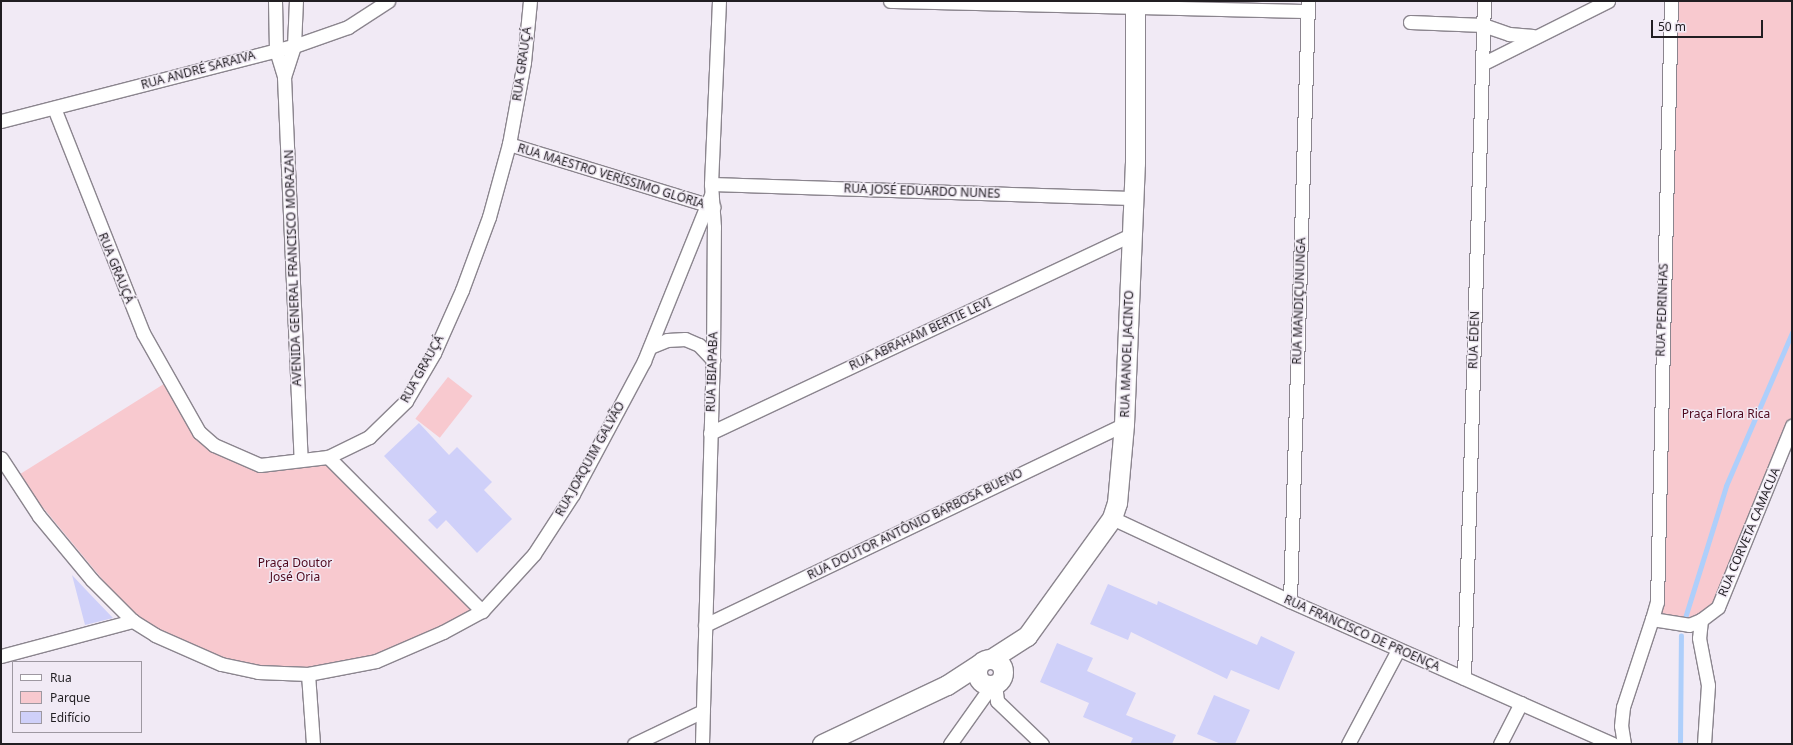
<!DOCTYPE html>
<meta charset="utf-8">
<style>
body{margin:0}
#map{position:relative;width:1793px;height:745px;overflow:hidden;background:#f1eaf5;font-family:"Noto Sans",sans-serif}
div>[style]{position:absolute}
.green>*{inset:0;background:#f8c9cf;transform-origin:0 0}
.stream>*{height:4.5px;margin:-2.25px;padding:0 2.25px;transform-origin:2.25px;border-radius:2.25px;background:#aecffb}
.building>*{inset:0;background:#cfd0f9}
.roads{filter:drop-shadow(1px 0 #8b858e) drop-shadow(-1px 0 #8b858e) drop-shadow(0 1px #8b858e) drop-shadow(0 -1px #8b858e)}
.street>*{height:13px;margin:-6.5px;padding:0 6.5px;transform-origin:6.5px;border-radius:6.5px;background:#fff}
.secondary>*{height:19px;margin:-9.5px;padding:0 9.5px;transform-origin:9.5px;border-radius:9.5px;background:#fff}
.secondary>.ring{margin:-9.5px;padding:0;box-sizing:content-box;background:none;border:19px solid #fff;border-radius:50%}
span{translate:-50% -50%;white-space:nowrap;text-align:center;line-height:1.15;-webkit-text-stroke:3px #f1eaf5;paint-order:stroke}
.street-label{font-size:12px;color:#211e22}
.park-label{font-size:12px;color:#4f091e}
.frame{position:absolute;inset:0;border:2px solid #211e22;pointer-events:none}
.legend{position:absolute;left:12px;top:661px;width:130px;height:72px;box-sizing:border-box;background:#f1eaf5;border:1px solid #9e98a1;margin:0;padding:5px 7px;list-style:none;font-size:12px;color:#211e22}
.legend li{display:flex;align-items:center;gap:8px;height:20px}
.legend b{width:20px;border:1px solid #9e98a1}
.scale{position:absolute;left:1651px;top:20px;width:112px;height:18px;box-sizing:border-box;border:2px solid #211e22;border-top:0;padding-left:5px;font-size:12px;line-height:14px;white-space:nowrap;color:#211e22;-webkit-text-stroke:3px #f1eaf5;paint-order:stroke}
</style>
<div id="map">
<div class="green">
<i style="clip-path:polygon(1676px 1px,1792px 1px,1792px 426px,1718px 607px,1701px 620px,1652px 619px,1671px 60px,1679px 18px)"></i>
<i style="left:448px;top:377px;width:31px;height:53px;rotate:38deg"></i>
<i style="clip-path:polygon(167px 382px,206px 443px,270px 468px,294px 468px,328px 458px,481px 609px,374px 660px,308px 673px,253px 670px,208px 658px,135px 619px,17px 476px)"></i>
</div>
<div class="stream">
<i style="left:1685px;top:618px;width:138px;rotate:-72.7deg"></i>
<i style="left:1726px;top:486px;width:167px;rotate:-66.7deg"></i>
<i style="left:1680px;top:744px;width:108px;rotate:-89.5deg"></i>
</div>
<div class="building">
<i style="clip-path:polygon(419px 423px,449px 455px,457px 447px,492px 482px,484px 490px,512px 519px,477px 553px,446px 520px,437px 529px,428px 520px,437px 512px,384px 456px)"></i>
<i style="clip-path:polygon(72px 575px,88px 592px,113px 618px,85px 625px)"></i>
<i style="clip-path:polygon(1108px 584px,1157px 605px,1158px 601px,1257px 645px,1261px 636px,1295px 652px,1279px 690px,1231px 670px,1227px 679px,1131px 632px,1128px 640px,1090px 624px)"></i>
<i style="clip-path:polygon(1057px 643px,1093px 658px,1087px 671px,1136px 693px,1126px 715px,1176px 735px,1172px 744px,1130px 744px,1133px 738px,1083px 717px,1089px 703px,1040px 682px)"></i>
<i style="clip-path:polygon(1214px 695px,1250px 710px,1235px 744px,1221px 744px,1197px 734px)"></i>
</div>
<div class="roads">
<div class="street">
<i style="left:275px;top:1px;width:49px;rotate:88.8deg"></i>
<i style="left:276px;top:50px;width:28px;rotate:73deg"></i>
<i style="left:284px;top:77px;width:383px;rotate:87.5deg"></i>
<i style="left:890px;top:1px;width:417px;rotate:1.4deg"></i>
<i style="left:1410px;top:22px;width:73px;rotate:2.4deg"></i>
<i style="left:1483px;top:25px;width:28px;rotate:19deg"></i>
<i style="left:1509px;top:34px;width:24px;rotate:5deg"></i>
<i style="left:1482px;top:64px;width:141px;rotate:-26.6deg"></i>
<i style="left:284px;top:77px;width:33px;rotate:-72deg"></i>
<i style="left:294px;top:46px;width:45px;rotate:-87.5deg"></i>
<i style="left:54px;top:108px;width:242px;rotate:68.4deg"></i>
<i style="left:143px;top:333px;width:114px;rotate:60.5deg"></i>
<i style="left:199px;top:432px;width:20px;rotate:41deg"></i>
<i style="left:214px;top:445px;width:50px;rotate:23.5deg"></i>
<i style="left:260px;top:465px;width:68px;rotate:-6.7deg"></i>
<i style="left:328px;top:457px;width:46px;rotate:-26deg"></i>
<i style="left:369px;top:437px;width:52px;rotate:-44.2deg"></i>
<i style="left:406px;top:401px;width:56px;rotate:-59.7deg"></i>
<i style="left:434px;top:353px;width:69px;rotate:-66deg"></i>
<i style="left:462px;top:290px;width:78px;rotate:-69.7deg"></i>
<i style="left:489px;top:217px;width:76px;rotate:-74.7deg"></i>
<i style="left:509px;top:144px;width:83px;rotate:-79.6deg"></i>
<i style="left:524px;top:62px;width:61px;rotate:-84.4deg"></i>
<i style="left:1px;top:121px;width:302px;rotate:-14.4deg"></i>
<i style="left:294px;top:46px;width:57px;rotate:-19.4deg"></i>
<i style="left:348px;top:27px;width:48px;rotate:-33deg"></i>
<i style="left:509px;top:144px;width:214px;rotate:17.1deg"></i>
<i style="left:711px;top:184px;width:421px;rotate:1.9deg"></i>
<i style="left:650px;top:347px;width:18px;rotate:-22deg"></i>
<i style="left:667px;top:340px;width:18px;rotate:-3deg"></i>
<i style="left:685px;top:339px;width:15px;rotate:23deg"></i>
<i style="left:699px;top:345px;width:21px;rotate:47deg"></i>
<i style="left:710px;top:433px;width:464px;rotate:-25.2deg"></i>
<i style="left:328px;top:457px;width:218px;rotate:45deg"></i>
<i style="left:1px;top:458px;width:69px;rotate:56.8deg"></i>
<i style="left:39px;top:516px;width:83px;rotate:50.4deg"></i>
<i style="left:92px;top:580px;width:58px;rotate:45deg"></i>
<i style="left:133px;top:621px;width:26px;rotate:32deg"></i>
<i style="left:155px;top:635px;width:72px;rotate:23.7deg"></i>
<i style="left:221px;top:664px;width:38px;rotate:12deg"></i>
<i style="left:258px;top:672px;width:50px;rotate:2.3deg"></i>
<i style="left:308px;top:674px;width:69px;rotate:-10.8deg"></i>
<i style="left:376px;top:661px;width:73px;rotate:-23.4deg"></i>
<i style="left:443px;top:632px;width:44px;rotate:-28.3deg"></i>
<i style="left:482px;top:611px;width:77px;rotate:-47.6deg"></i>
<i style="left:534px;top:554px;width:72px;rotate:-57deg"></i>
<i style="left:573px;top:494px;width:151px;rotate:-61.9deg"></i>
<i style="left:644px;top:361px;width:179px;rotate:-68deg"></i>
<i style="left:1112px;top:518px;width:196px;rotate:25deg"></i>
<i style="left:1290px;top:601px;width:353px;rotate:23.9deg"></i>
<i style="left:1290px;top:601px;width:600px;rotate:-88.28deg"></i>
<i style="left:1652px;top:619px;width:18px;rotate:-74deg"></i>
<i style="left:1657px;top:602px;width:601px;rotate:-88.67deg"></i>
<i style="left:1701px;top:620px;width:18px;rotate:96deg"></i>
<i style="left:1699px;top:638px;width:48px;rotate:79.2deg"></i>
<i style="left:1708px;top:685px;width:59px;rotate:93.9deg"></i>
<i style="left:705px;top:625px;width:465px;rotate:-25.6deg"></i>
<i style="left:1px;top:656px;width:137px;rotate:-14.9deg"></i>
<i style="left:308px;top:674px;width:70px;rotate:85.9deg"></i>
<i style="left:1464px;top:678px;width:677px;rotate:-88.31deg"></i>
<i style="left:995px;top:684px;width:17px;rotate:83deg"></i>
<i style="left:997px;top:701px;width:62px;rotate:43.7deg"></i>
<i style="left:634px;top:744px;width:76px;rotate:-25.6deg"></i>
<i style="left:702px;top:744px;width:384px;rotate:-88.4deg"></i>
<i style="left:713px;top:360px;width:133px;rotate:-89.6deg"></i>
<i style="left:714px;top:227px;width:43px;rotate:-94deg"></i>
<i style="left:711px;top:184px;width:183px;rotate:-87.5deg"></i>
<i style="left:950px;top:744px;width:72px;rotate:-54.6deg"></i>
<i style="left:1348px;top:744px;width:106px;rotate:-62deg"></i>
<i style="left:1500px;top:744px;width:46px;rotate:-62.9deg"></i>
<i style="left:1624px;top:744px;width:18px;rotate:-99deg"></i>
<i style="left:1621px;top:726px;width:19px;rotate:-84deg"></i>
<i style="left:1623px;top:707px;width:93px;rotate:-71.8deg"></i>
<i style="left:1652px;top:619px;width:37px;rotate:9deg"></i>
<i style="left:1689px;top:625px;width:13px;rotate:-23deg"></i>
<i style="left:1701px;top:620px;width:21px;rotate:-37deg"></i>
<i style="left:1718px;top:607px;width:196px;rotate:-67.8deg"></i>
</div>
<div class="secondary">
<i class="ring" style="left:977px;top:659px;width:7px;height:7px"></i>
<i style="left:991px;top:659px;width:43px;rotate:-32.6deg"></i>
<i style="left:1027px;top:636px;width:145px;rotate:-54.2deg"></i>
<i style="left:1112px;top:518px;width:16px;rotate:-72deg"></i>
<i style="left:1117px;top:503px;width:79px;rotate:-84.9deg"></i>
<i style="left:1124px;top:424px;width:261px;rotate:-87.6deg"></i>
<i style="left:1135px;top:163px;width:162px;rotate:-90deg"></i>
<i style="left:822px;top:744px;width:138px;rotate:-25.3deg"></i>
<i style="left:947px;top:685px;width:38px;rotate:-33deg"></i>
</div>
</div>
<div class="street-label">
<span style="left:522px;top:64px;rotate:-82deg">RUA GRAUÇÁ</span>
<span style="left:198px;top:70px;rotate:-15deg">RUA ANDRÉ SARAIVA</span>
<span style="left:611px;top:176px;rotate:17deg">RUA MAESTRO VERÍSSIMO GLÓRIA</span>
<span style="left:922px;top:191px;rotate:2deg">RUA JOSÉ EDUARDO NUNES</span>
<span style="left:116px;top:268px;rotate:68deg">RUA GRAUÇÁ</span>
<span style="left:293px;top:268px;rotate:-92deg">AVENIDA GENERAL FRANCISCO MORAZAN</span>
<span style="left:1299px;top:301px;rotate:-88deg">RUA MANDIÇUNUNGA</span>
<span style="left:1662px;top:310px;rotate:-88deg">RUA PEDRINHAS</span>
<span style="left:920px;top:334px;rotate:-25deg">RUA ABRAHAM BERTIE LEVI</span>
<span style="left:1474px;top:340px;rotate:-88deg">RUA ÉDEN</span>
<span style="left:1127px;top:354px;rotate:-88deg">RUA MANOEL JACINTO</span>
<span style="left:422px;top:369px;rotate:-61deg">RUA GRAUÇÁ</span>
<span style="left:712px;top:372px;rotate:-88deg">RUA IBIAPABA</span>
<span style="left:590px;top:459px;rotate:-61deg">RUA JOAQUIM GALVÃO</span>
<span style="left:915px;top:524px;rotate:-26deg">RUA DOUTOR ANTÔNIO BARBOSA BUENO</span>
<span style="left:1749px;top:532px;rotate:-67deg">RUA CORVETA CAMACUA</span>
<span style="left:1362px;top:633px;rotate:24deg">RUA FRANCISCO DE PROENÇA</span>
</div>
<div class="park-label">
<span style="left:1726px;top:414px">Praça Flora Rica</span>
<span style="left:295px;top:570px">Praça Doutor<br>José Oria</span>
</div>
<div class="frame"></div>
<ul class="legend">
<li><b style="height:5px;background:#fff"></b>Rua</li>
<li><b style="height:11px;background:#f8c9cf"></b>Parque</li>
<li><b style="height:11px;background:#cfd0f9"></b>Edifício</li>
</ul>
<div class="scale">50 m</div>
</div>
